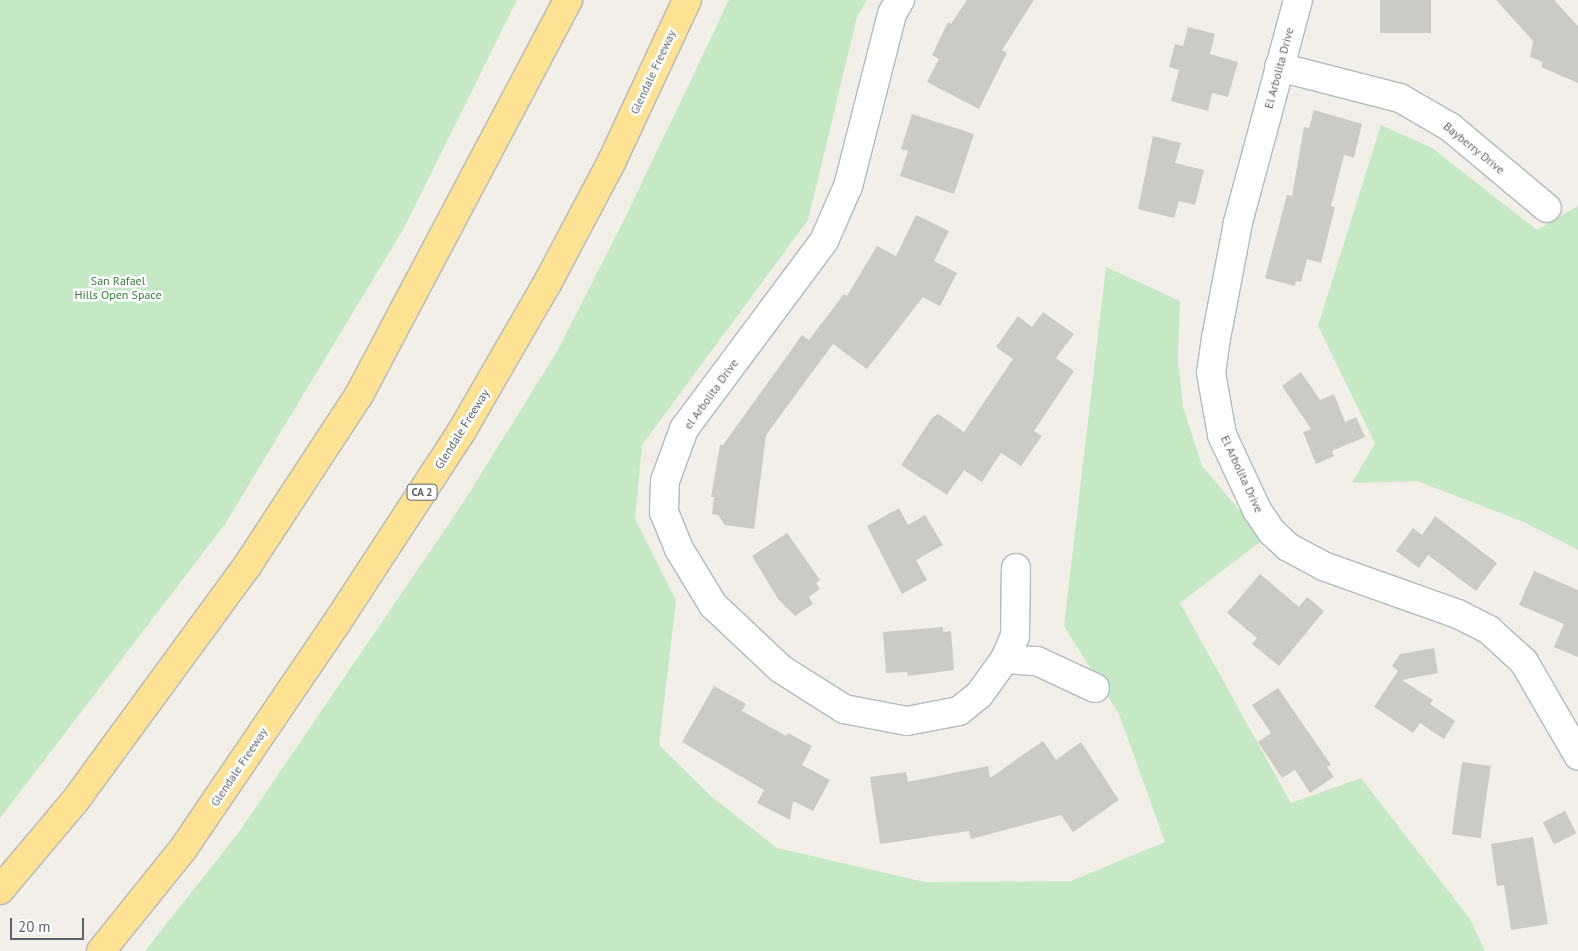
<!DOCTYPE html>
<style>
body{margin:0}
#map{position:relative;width:1578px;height:951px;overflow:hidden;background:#f1efe8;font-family:"PT Sans",sans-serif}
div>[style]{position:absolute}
.green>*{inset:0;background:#c5e8c5}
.building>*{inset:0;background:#cccac5;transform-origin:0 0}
.roads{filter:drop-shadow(1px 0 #b5b8bc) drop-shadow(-1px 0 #b5b8bc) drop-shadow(0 1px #b5b8bc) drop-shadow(0 -1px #b5b8bc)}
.minor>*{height:28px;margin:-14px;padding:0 14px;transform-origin:14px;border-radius:14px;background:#fff}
.motorway>*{height:28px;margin:-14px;padding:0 14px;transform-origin:14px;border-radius:14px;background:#fde293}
span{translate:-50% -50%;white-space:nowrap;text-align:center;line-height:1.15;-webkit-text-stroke:5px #fff;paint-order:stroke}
.shield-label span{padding:1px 4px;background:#fff;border:1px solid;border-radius:4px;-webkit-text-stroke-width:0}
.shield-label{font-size:11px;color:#5f6368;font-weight:700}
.street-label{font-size:12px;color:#5f6368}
.park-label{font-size:12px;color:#348238}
.scale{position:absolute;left:10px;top:918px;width:74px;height:22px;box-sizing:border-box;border:2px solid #5f6368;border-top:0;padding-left:6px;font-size:15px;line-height:18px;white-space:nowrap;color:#5f6368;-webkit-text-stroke:4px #fff;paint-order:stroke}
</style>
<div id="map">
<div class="green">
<i style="clip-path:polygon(0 0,517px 0,404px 228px,225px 524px,0 818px)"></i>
<i style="clip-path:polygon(729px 0,867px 0,857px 17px,808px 220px,642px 445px,635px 519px,676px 601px,659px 745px,712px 797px,777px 848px,925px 882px,1071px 881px,1165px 842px,1119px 714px,1064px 626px,1106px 267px,1180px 301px,1178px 360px,1183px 407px,1202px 466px,1264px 539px,1180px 603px,1291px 803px,1361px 778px,1470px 919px,1485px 951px,145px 951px,239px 832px,461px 506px,558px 350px,628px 212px)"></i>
<i style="clip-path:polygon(1381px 125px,1432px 148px,1537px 230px,1578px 206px,1578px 550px,1524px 522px,1417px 481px,1352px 483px,1375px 443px,1318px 326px)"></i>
</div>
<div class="building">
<i style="clip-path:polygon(967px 0,1034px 0,1002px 50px,1007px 53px,979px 109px,927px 82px,939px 59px,932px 55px,948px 22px,951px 24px)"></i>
<i style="left:1380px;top:0;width:51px;height:33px"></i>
<i style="clip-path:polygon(1496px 0,1554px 0,1578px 26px,1578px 83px,1541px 67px,1543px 62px,1530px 57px,1533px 41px)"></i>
<i style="clip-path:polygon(1188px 27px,1215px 34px,1210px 54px,1238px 62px,1228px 97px,1212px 93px,1208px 111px,1171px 101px,1179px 70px,1169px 67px,1175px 44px,1183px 46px)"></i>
<i style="clip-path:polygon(1314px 110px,1362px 124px,1354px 158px,1344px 155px,1331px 206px,1335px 207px,1321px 263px,1307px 259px,1301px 282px,1296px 281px,1295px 286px,1265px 278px,1287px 195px,1292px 196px,1304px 127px,1309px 128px)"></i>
<i style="clip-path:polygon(912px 114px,974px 134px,954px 194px,900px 176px,908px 151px,901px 149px)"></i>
<i style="clip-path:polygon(1153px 136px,1181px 143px,1175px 163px,1204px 170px,1195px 205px,1179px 201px,1174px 218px,1138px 209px)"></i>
<i style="clip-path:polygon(916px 215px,949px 231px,934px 261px,957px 273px,940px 306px,923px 297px,867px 369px,833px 344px,766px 435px,754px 529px,725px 525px,718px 515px,712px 514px,714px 497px,711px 497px,720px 445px,723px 445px,802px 335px,809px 340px,844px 294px,847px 296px,877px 246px,896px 256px)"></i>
<i style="clip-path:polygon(1043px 312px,1074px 334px,1056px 358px,1074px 371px,1034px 431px,1042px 436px,1021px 466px,1001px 453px,982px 482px,964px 470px,947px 495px,901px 465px,932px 418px,938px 414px,964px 432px,1013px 359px,996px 347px,1018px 316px,1032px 327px)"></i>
<i style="clip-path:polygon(1301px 372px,1320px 400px,1334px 394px,1345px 422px,1356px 417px,1365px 437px,1332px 451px,1334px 456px,1316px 464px,1303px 432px,1311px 429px,1282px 386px)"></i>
<i style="clip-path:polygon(899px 508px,908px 525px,925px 515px,943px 545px,916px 560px,927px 580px,902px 594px,867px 526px)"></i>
<i style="clip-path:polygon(1435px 516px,1497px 563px,1476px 591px,1428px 555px,1419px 568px,1396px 551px,1413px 528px,1422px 535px)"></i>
<i style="clip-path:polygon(787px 533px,820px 580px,816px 583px,820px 589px,809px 597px,813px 604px,795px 616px,778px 599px,752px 556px)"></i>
<i style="clip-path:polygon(1534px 571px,1578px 590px,1578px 657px,1554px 647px,1564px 624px,1519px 605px)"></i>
<i style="clip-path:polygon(1260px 574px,1299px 607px,1307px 597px,1324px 611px,1279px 666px,1252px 644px,1257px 638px,1227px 613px)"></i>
<i style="clip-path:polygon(943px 627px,943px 632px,951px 631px,954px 670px,908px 676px,907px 672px,886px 673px,883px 632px)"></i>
<i style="clip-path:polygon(1434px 648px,1438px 673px,1402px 680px,1433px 700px,1430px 704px,1455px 721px,1444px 739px,1420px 723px,1413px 733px,1374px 707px,1398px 671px,1392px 666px,1400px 654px)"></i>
<i style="clip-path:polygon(714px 686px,746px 704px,742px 711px,786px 736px,788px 733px,812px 746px,802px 765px,830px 780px,813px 811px,793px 801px,790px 820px,757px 803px,764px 790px,682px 742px)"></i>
<i style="clip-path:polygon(1278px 688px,1331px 765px,1327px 767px,1334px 777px,1310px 793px,1295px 770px,1282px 778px,1258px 742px,1271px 733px,1252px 705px)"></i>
<i style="clip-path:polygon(1043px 741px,1056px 760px,1081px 742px,1119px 800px,1073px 832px,1061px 815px,971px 839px,969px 831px,880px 844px,870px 777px,906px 772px,908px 782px,988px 766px,990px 778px)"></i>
<i style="left:1462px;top:762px;width:29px;height:73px;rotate:8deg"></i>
<i style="left:1565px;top:811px;width:25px;height:25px;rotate:63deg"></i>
<i style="clip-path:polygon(1533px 837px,1548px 924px,1511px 930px,1504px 885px,1497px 886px,1491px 844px)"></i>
</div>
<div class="roads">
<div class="minor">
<i style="left:900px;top:0;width:16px;rotate:120deg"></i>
<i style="left:892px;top:14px;width:178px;rotate:104.3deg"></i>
<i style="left:848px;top:186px;width:60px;rotate:113.6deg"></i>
<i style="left:824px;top:241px;width:234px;rotate:126.7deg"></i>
<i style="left:684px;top:429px;width:55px;rotate:110.1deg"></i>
<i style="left:665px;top:481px;width:31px;rotate:92deg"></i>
<i style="left:664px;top:512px;width:40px;rotate:68deg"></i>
<i style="left:679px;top:549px;width:66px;rotate:58.7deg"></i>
<i style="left:713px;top:605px;width:93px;rotate:43.3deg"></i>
<i style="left:781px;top:669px;width:75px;rotate:32.4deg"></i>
<i style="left:844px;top:709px;width:64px;rotate:10.8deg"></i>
<i style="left:907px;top:721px;width:53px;rotate:-10.9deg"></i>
<i style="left:959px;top:711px;width:26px;rotate:-39deg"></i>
<i style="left:979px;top:695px;width:44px;rotate:-54.2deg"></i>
<i style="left:1005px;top:659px;width:25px;rotate:-67deg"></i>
<i style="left:1015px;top:636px;width:68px;rotate:-89.2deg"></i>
<i style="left:1298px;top:0;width:231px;rotate:105.1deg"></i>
<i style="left:1238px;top:223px;width:117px;rotate:100.8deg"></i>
<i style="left:1216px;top:338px;width:35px;rotate:98deg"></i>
<i style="left:1211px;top:373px;width:63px;rotate:79.9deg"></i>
<i style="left:1222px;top:435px;width:83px;rotate:65deg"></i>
<i style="left:1257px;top:510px;width:27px;rotate:56deg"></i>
<i style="left:1272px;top:532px;width:22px;rotate:43deg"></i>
<i style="left:1288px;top:547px;width:40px;rotate:28deg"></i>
<i style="left:1323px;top:566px;width:143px;rotate:19.6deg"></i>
<i style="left:1458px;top:614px;width:35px;rotate:27deg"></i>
<i style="left:1489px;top:630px;width:47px;rotate:42.4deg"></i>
<i style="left:1524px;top:662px;width:108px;rotate:59.9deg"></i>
<i style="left:1279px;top:67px;width:125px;rotate:14.4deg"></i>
<i style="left:1400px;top:98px;width:58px;rotate:30.1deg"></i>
<i style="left:1450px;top:127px;width:126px;rotate:39.9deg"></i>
<i style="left:1005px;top:659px;width:32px;rotate:4deg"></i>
<i style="left:1037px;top:661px;width:64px;rotate:25deg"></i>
</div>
<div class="motorway">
<i style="left:0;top:890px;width:116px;rotate:-49.9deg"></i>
<i style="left:75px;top:801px;width:291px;rotate:-53.8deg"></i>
<i style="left:247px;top:566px;width:204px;rotate:-56.8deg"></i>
<i style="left:359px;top:395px;width:447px;rotate:-62.1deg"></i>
<i style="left:101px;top:951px;width:131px;rotate:-51.2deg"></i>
<i style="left:183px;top:849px;width:272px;rotate:-55.8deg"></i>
<i style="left:336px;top:624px;width:233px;rotate:-56.9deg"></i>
<i style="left:463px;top:429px;width:170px;rotate:-60deg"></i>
<i style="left:548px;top:282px;width:135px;rotate:-62.1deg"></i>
<i style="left:611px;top:163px;width:180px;rotate:-65deg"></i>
</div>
</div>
<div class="shield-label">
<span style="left:422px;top:492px">CA 2</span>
</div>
<div class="street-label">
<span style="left:1279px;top:68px;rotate:-75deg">El Arbolita Drive</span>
<span style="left:653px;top:72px;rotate:-65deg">Glendale Freeway</span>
<span style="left:1474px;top:148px;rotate:39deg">Bayberry Drive</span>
<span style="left:711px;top:394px;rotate:-54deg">el Arbolita Drive</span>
<span style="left:462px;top:429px;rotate:-58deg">Glendale Freeway</span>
<span style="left:1242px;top:474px;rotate:65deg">El Arbolita Drive</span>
<span style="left:239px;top:767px;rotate:-56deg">Glendale Freeway</span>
</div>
<div class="park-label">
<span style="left:118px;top:288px">San Rafael<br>Hills Open Space</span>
</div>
<div class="scale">20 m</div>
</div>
